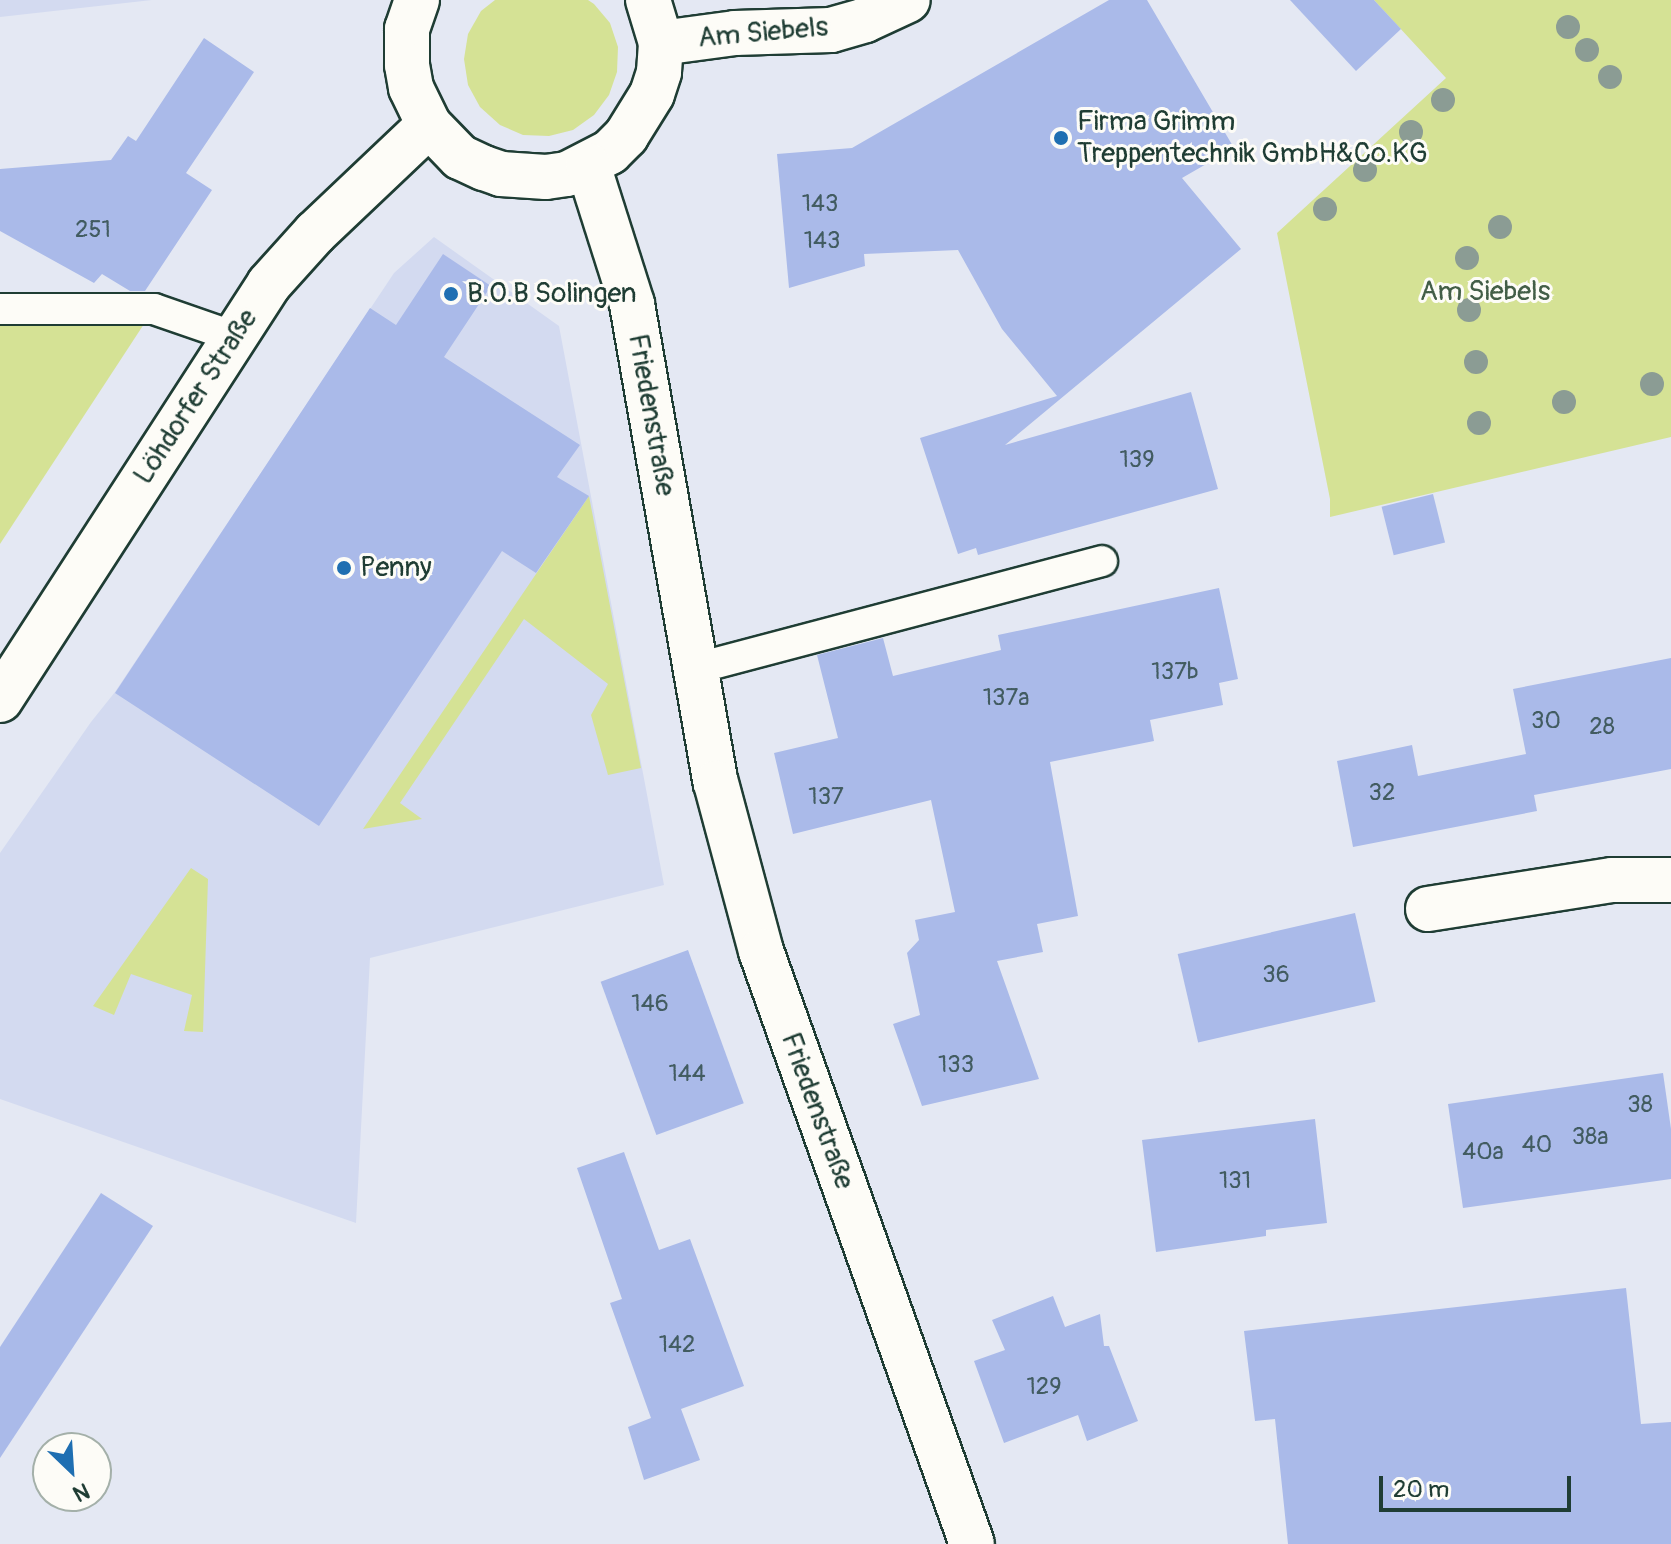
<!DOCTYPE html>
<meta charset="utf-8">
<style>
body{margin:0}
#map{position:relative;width:1671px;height:1544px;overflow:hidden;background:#e4e8f3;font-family:Pangolin,sans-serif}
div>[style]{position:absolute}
.built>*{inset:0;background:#d3daf0}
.green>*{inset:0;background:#d5e295}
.building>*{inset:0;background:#aabae9;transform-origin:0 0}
.roads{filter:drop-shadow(2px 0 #1f3d34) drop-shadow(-2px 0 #1f3d34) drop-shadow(0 2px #1f3d34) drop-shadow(0 -2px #1f3d34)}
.lane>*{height:30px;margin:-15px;padding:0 15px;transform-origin:15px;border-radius:15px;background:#fdfcf7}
.street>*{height:44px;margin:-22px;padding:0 22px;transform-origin:22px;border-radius:22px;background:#fdfcf7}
.secondary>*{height:44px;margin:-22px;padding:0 22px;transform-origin:22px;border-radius:22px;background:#fdfcf7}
.trees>*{width:24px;height:24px;margin:-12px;border-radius:50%;background:#8b9c94}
.dots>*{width:22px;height:22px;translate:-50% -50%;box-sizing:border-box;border:4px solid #fdfcf7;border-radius:50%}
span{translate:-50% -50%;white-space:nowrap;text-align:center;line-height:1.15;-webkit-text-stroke:6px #fdfcf7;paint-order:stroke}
.number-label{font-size:24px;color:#425c61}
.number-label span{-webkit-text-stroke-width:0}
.street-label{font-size:28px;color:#1f3d34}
.poi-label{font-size:28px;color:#1f3d34}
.left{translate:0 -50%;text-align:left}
.park-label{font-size:28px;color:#435e47}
.north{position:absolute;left:32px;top:1432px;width:80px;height:80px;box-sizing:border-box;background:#fdfcf7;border:2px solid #a4b0a9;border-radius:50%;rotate:155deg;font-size:22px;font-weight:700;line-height:32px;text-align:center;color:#1f3d34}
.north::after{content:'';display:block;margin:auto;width:28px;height:36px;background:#1f6fb2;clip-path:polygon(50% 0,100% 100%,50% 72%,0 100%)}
.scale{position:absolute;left:1379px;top:1476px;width:192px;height:36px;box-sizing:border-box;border:4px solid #1f3d34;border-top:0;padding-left:10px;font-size:24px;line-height:28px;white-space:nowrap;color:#1f3d34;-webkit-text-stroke:6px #fdfcf7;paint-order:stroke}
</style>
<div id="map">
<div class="built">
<i style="clip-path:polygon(0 0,152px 0,0 17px)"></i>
<i style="clip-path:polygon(434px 237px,559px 326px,664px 885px,370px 958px,356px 1223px,0 1099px,0 853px,91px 722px,115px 692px,394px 273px)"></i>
</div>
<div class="green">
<i style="clip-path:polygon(495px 0,588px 0,594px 4px,610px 23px,618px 47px,617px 72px,609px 95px,594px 115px,573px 130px,549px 136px,523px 135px,500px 125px,480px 107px,468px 85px,464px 59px,468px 34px,481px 11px)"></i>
<i style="clip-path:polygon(1374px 0,1671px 0,1671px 437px,1330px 517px,1330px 499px,1277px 233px,1446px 78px)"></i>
<i style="clip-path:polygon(0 324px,144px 324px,0 544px)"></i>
<i style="clip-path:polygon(589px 496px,641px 768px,608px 775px,591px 715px,608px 684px,524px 619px,400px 803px,422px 819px,363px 829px)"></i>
<i style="clip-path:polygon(191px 868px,208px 879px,203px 1032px,184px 1031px,192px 995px,131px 974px,114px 1015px,93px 1006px)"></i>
</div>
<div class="building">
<i style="clip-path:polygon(1109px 0,1147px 0,1234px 148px,1182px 178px,1241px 249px,1005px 445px,1191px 392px,1218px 489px,978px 555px,976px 548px,958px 554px,920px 438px,1057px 396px,1002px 329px,958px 250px,864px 254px,865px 266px,789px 288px,777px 154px,852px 148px)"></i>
<i style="clip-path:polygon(1290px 0,1374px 0,1401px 29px,1356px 71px)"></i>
<i style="clip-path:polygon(204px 38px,254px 72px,186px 173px,212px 190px,145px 291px,130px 291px,102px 274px,94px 283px,0 231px,0 169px,111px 160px,128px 136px,136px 141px)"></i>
<i style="clip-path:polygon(443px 254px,491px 286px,444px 357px,580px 445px,557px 477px,589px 496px,536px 573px,502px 551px,319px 826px,115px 693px,370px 308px,396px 325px)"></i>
<i style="left:1433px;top:494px;width:50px;height:53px;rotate:76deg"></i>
<i style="clip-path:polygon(1219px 588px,1238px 679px,1219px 683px,1223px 705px,1150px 720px,1154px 741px,1050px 762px,1078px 916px,1037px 924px,1043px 952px,997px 961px,1039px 1079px,922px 1106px,893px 1024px,920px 1015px,907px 953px,919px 940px,915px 920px,955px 912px,931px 800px,793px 834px,774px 753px,838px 738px,817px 655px,883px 638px,893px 676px,1001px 650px,998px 635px)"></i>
<i style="clip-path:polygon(1671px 658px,1671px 769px,1534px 795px,1537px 811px,1353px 847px,1337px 761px,1412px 745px,1418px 776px,1526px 754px,1513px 689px)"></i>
<i style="left:1355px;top:913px;width:91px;height:182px;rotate:77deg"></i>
<i style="left:688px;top:950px;width:163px;height:93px;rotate:70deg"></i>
<i style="clip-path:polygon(1663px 1073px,1671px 1129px,1671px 1179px,1463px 1208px,1448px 1104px)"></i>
<i style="clip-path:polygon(1315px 1119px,1327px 1223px,1266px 1230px,1266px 1236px,1156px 1252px,1142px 1140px)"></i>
<i style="clip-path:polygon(624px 1152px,659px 1250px,690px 1239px,744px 1386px,681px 1409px,700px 1460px,644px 1480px,628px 1427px,651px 1418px,610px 1303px,622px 1299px,577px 1168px)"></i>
<i style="clip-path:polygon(101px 1193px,153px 1226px,0 1458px,0 1347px)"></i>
<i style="clip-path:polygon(1626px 1288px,1641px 1424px,1671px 1422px,1671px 1544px,1288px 1544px,1275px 1419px,1255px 1421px,1244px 1331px)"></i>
<i style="clip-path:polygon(1053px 1296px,1065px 1327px,1100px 1314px,1104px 1346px,1109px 1346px,1138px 1421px,1087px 1441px,1078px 1415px,1004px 1443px,974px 1361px,1005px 1350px,992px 1320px)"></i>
</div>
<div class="roads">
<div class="lane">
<i style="left:0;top:309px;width:154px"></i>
<i style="left:154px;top:309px;width:86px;rotate:19.1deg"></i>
<i style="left:694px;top:669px;width:422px;rotate:-14.8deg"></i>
</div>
<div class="street">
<i style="left:661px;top:43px;width:75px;rotate:-7.7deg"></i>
<i style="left:735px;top:33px;width:96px;rotate:-1.8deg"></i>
<i style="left:831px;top:30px;width:35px;rotate:-16deg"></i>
<i style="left:865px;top:20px;width:47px;rotate:-24.9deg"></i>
<i style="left:1428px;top:909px;width:186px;rotate:-9deg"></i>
<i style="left:1612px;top:880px;width:59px"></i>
</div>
<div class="secondary">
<i style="left:417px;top:0;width:31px;rotate:109deg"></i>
<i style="left:407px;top:29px;width:36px;rotate:90deg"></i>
<i style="left:407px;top:65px;width:23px;rotate:80deg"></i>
<i style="left:411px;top:88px;width:41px;rotate:64.1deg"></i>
<i style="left:429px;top:125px;width:45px;rotate:45.9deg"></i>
<i style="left:460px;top:157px;width:26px;rotate:25deg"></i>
<i style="left:484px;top:168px;width:18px;rotate:19deg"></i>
<i style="left:501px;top:174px;width:45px;rotate:3.8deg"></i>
<i style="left:546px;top:177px;width:21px;rotate:-8deg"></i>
<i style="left:567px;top:174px;width:48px;rotate:-27.1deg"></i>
<i style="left:610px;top:152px;width:23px;rotate:-45deg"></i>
<i style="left:626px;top:136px;width:49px;rotate:-58.2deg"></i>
<i style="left:652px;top:94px;width:23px;rotate:-72deg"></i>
<i style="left:659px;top:72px;width:29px;rotate:-86deg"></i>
<i style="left:661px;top:43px;width:45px;rotate:-106.8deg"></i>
<i style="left:588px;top:165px;width:146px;rotate:72.4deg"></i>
<i style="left:632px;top:304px;width:486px;rotate:80.1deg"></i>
<i style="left:716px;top:783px;width:174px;rotate:75deg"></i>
<i style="left:761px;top:951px;width:629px;rotate:70.41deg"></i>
<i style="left:0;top:700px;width:495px;rotate:-57.1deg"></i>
<i style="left:269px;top:284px;width:69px;rotate:-48deg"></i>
<i style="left:315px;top:233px;width:157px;rotate:-43.5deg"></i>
</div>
</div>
<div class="trees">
<i style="left:1568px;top:27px"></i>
<i style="left:1587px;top:50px"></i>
<i style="left:1610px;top:77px"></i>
<i style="left:1443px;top:100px"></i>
<i style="left:1411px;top:132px"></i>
<i style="left:1365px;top:170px"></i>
<i style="left:1325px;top:209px"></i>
<i style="left:1500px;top:227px"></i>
<i style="left:1467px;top:258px"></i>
<i style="left:1469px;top:310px"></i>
<i style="left:1476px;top:362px"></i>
<i style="left:1652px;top:384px"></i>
<i style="left:1564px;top:402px"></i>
<i style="left:1479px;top:423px"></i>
</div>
<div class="dots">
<i style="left:1061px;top:138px;background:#1f6fb2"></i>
<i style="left:451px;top:294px;background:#1f6fb2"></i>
<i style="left:344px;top:568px;background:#1f6fb2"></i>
</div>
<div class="number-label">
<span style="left:820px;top:204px">143</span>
<span style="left:93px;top:230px">251</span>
<span style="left:822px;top:241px">143</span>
<span style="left:1137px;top:460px">139</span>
<span style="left:1175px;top:672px">137b</span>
<span style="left:1006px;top:698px">137a</span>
<span style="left:1546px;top:721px">30</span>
<span style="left:1602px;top:727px">28</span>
<span style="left:1382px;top:793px">32</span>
<span style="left:826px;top:797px">137</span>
<span style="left:1276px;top:975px">36</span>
<span style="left:650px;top:1004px">146</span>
<span style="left:956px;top:1065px">133</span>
<span style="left:687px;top:1074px">144</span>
<span style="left:1640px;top:1105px">38</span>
<span style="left:1590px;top:1137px">38a</span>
<span style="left:1537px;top:1145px">40</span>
<span style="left:1483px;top:1152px">40a</span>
<span style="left:1235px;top:1181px">131</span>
<span style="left:677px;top:1345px">142</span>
<span style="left:1044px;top:1387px">129</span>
</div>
<div class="street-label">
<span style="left:763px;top:33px;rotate:-5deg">Am Siebels</span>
<span style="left:196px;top:397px;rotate:-57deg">Löhdorfer Straße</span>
<span style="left:651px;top:415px;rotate:80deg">Friedenstraße</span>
<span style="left:817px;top:1111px;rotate:70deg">Friedenstraße</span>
</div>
<div class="poi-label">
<span class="left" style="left:1077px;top:138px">Firma Grimm<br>Treppentechnik GmbH&amp;Co.KG</span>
<span class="left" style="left:467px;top:294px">B.O.B Solingen</span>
<span class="left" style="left:360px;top:568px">Penny</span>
</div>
<div class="park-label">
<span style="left:1485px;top:292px">Am Siebels</span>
</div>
<div class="north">N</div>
<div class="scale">20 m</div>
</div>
